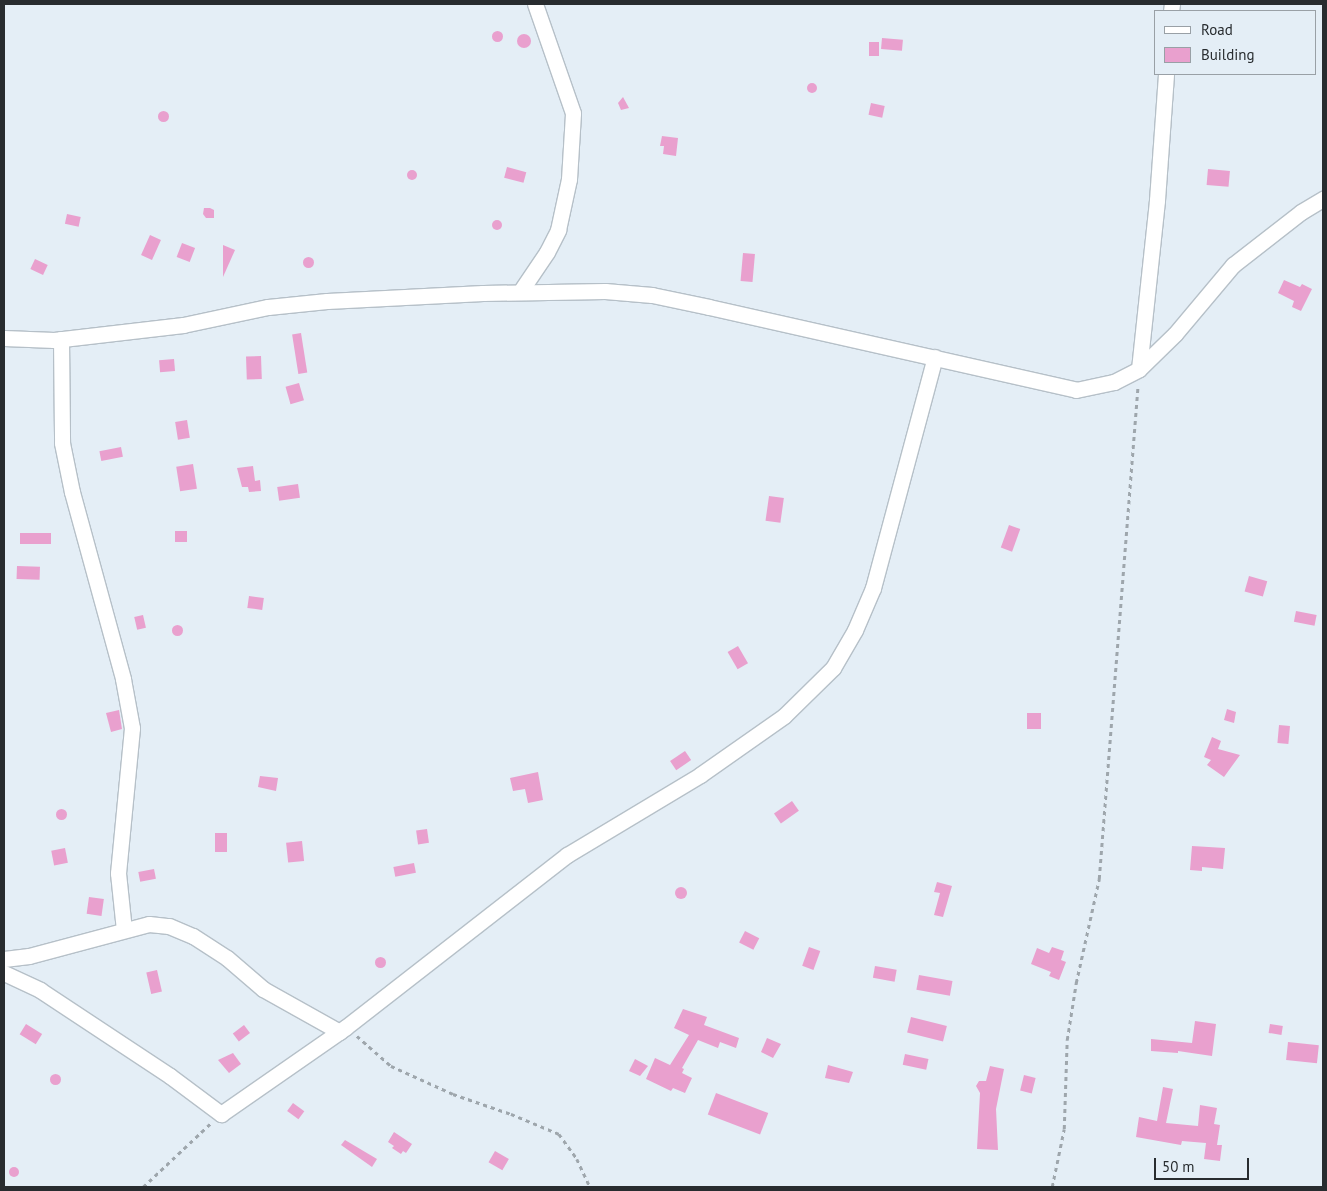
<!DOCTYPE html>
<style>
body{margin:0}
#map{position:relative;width:1327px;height:1191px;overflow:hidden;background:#e4eef6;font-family:"PT Sans",sans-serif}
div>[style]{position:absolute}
.building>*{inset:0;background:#e9a0ce;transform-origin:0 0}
.round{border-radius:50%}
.path>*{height:2.5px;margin-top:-1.25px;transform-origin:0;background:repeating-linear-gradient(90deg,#9ea6ac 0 4px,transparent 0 8px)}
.roads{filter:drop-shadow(1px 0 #b6c0c8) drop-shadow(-1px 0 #b6c0c8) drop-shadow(0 1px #b6c0c8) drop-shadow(0 -1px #b6c0c8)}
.minor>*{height:15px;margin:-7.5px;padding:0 7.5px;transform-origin:7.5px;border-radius:7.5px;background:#fff}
span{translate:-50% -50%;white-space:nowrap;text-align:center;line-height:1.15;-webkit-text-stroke:4.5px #e4eef6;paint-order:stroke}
.frame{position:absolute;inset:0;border:5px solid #282c2f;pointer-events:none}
.legend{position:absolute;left:1154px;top:10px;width:162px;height:65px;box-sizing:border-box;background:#e4eef6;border:1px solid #99a0a6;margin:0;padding:6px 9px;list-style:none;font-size:15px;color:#282c2f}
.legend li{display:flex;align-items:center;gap:10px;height:25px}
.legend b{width:25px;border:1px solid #99a0a6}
.scale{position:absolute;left:1154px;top:1158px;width:95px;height:22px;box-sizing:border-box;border:2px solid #282c2f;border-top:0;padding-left:6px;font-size:15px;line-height:18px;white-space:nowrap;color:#282c2f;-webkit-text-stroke:4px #e4eef6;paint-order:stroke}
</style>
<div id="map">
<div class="building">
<i class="round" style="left:491.5px;top:30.5px;width:11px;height:11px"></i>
<i class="round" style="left:517px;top:34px;width:14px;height:14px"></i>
<i style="left:882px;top:38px;width:21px;height:11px;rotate:5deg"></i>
<i style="left:869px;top:42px;width:10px;height:14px"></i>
<i class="round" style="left:807px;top:83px;width:10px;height:10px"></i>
<i style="clip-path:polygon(623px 97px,629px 108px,621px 110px,618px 103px)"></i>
<i style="left:871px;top:103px;width:14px;height:12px;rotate:12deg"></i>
<i class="round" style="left:157.5px;top:110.5px;width:11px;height:11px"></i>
<i style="clip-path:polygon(662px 136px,678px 138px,676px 156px,663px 154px,664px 146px,660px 146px)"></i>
<i style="left:507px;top:167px;width:20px;height:11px;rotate:15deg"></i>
<i style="left:1208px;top:169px;width:22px;height:16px;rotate:5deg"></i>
<i class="round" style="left:407px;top:170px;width:10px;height:10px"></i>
<i style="clip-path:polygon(204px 208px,210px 208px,214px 210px,214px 218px,206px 218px,203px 214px)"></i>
<i style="left:67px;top:214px;width:14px;height:10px;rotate:12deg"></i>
<i class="round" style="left:492px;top:220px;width:10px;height:10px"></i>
<i style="left:150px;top:235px;width:12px;height:22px;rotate:24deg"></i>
<i style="left:182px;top:243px;width:14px;height:15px;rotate:21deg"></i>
<i style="clip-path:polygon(223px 245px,235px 250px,223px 277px)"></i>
<i style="left:743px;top:253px;width:12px;height:28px;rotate:5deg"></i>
<i class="round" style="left:302.5px;top:256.5px;width:11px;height:11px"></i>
<i style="left:35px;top:259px;width:14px;height:11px;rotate:25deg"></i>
<i style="clip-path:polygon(1284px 280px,1300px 287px,1302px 284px,1312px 289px,1301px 311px,1292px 307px,1294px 301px,1278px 293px)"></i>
<i style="left:301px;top:333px;width:40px;height:9px;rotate:81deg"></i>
<i style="left:261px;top:356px;width:23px;height:15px;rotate:88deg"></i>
<i style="left:174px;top:359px;width:12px;height:15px;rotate:85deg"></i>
<i style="left:299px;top:383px;width:18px;height:14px;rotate:74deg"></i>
<i style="left:187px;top:420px;width:18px;height:12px;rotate:81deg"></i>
<i style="left:121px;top:447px;width:10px;height:22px;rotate:79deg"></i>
<i style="left:193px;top:464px;width:25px;height:17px;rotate:81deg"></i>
<i style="clip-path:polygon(253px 466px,255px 481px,260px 480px,261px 491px,249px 492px,248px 487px,242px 487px,237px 468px)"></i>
<i style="left:298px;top:484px;width:14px;height:21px;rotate:82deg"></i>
<i style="left:769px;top:496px;width:15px;height:25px;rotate:8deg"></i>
<i style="left:1009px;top:525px;width:12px;height:24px;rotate:20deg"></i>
<i style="left:175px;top:531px;width:12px;height:11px"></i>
<i style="left:51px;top:533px;width:11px;height:31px;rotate:90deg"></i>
<i style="left:17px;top:566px;width:23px;height:13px;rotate:2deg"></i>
<i style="left:1249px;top:576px;width:19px;height:16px;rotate:16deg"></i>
<i style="left:249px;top:596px;width:15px;height:12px;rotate:8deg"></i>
<i style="left:1296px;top:611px;width:21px;height:11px;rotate:11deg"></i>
<i style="left:143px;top:615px;width:13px;height:9px;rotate:77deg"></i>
<i class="round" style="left:171.5px;top:624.5px;width:11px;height:11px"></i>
<i style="left:738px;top:646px;width:20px;height:12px;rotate:60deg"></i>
<i style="clip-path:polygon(1227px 709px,1236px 712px,1234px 723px,1224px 720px)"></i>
<i style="clip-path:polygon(119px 710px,122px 729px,111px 732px,106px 713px)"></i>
<i style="left:1027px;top:713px;width:14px;height:16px"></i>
<i style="left:1279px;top:725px;width:11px;height:18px;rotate:5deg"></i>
<i style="clip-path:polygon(1212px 737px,1221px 741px,1218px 749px,1240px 755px,1224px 777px,1207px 765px,1211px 760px,1204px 757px)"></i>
<i style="left:685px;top:751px;width:11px;height:18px;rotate:56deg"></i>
<i style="clip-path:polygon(538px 772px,543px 800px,528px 803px,525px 789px,513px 791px,510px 778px)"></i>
<i style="clip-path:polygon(260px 776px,278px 778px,276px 791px,258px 787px)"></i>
<i style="left:792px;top:801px;width:12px;height:22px;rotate:55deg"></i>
<i class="round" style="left:55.5px;top:808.5px;width:11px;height:11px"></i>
<i style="left:427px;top:829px;width:14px;height:11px;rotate:82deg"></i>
<i style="left:215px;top:833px;width:12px;height:19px"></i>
<i style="left:302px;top:841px;width:20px;height:16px;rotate:84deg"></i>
<i style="clip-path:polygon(1192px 846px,1225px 848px,1223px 869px,1202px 867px,1202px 871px,1190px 870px)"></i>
<i style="left:65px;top:848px;width:15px;height:14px;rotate:79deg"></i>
<i style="left:414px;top:863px;width:10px;height:21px;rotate:79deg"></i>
<i style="left:154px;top:869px;width:10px;height:16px;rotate:79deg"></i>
<i style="clip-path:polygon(937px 882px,952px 886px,943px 917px,934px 915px,940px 893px,934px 892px)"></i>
<i class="round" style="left:675px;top:887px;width:12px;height:12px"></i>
<i style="left:89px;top:897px;width:15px;height:17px;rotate:8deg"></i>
<i style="left:745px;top:931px;width:16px;height:13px;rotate:27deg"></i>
<i style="left:809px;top:947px;width:12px;height:20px;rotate:20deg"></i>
<i style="clip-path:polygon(1052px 947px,1064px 951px,1061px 960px,1066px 962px,1059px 980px,1049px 976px,1051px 972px,1031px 964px,1037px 948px,1049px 953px)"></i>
<i class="round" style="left:374.5px;top:956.5px;width:11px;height:11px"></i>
<i style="left:875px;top:966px;width:22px;height:12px;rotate:10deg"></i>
<i style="left:157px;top:970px;width:22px;height:11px;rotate:77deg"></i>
<i style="left:919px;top:975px;width:34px;height:15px;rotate:10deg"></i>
<i style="clip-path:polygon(683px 1009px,707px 1017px,704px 1025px,739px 1038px,736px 1048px,720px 1042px,718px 1048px,698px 1040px,682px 1068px,684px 1069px,682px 1073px,692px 1078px,685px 1093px,673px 1088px,671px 1091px,646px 1079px,655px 1058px,670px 1065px,689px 1035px,674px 1028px)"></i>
<i style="left:911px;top:1017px;width:37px;height:16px;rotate:14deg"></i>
<i style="clip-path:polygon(1195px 1021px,1216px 1024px,1212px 1056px,1178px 1051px,1178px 1053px,1151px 1051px,1151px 1039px,1192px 1043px)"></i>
<i style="left:26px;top:1024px;width:19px;height:12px;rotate:32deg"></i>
<i style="left:1270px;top:1024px;width:13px;height:9px;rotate:9deg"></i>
<i style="left:244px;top:1025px;width:10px;height:14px;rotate:53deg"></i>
<i style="clip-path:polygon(767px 1038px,781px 1044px,773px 1058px,761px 1052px)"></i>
<i style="left:1288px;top:1042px;width:31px;height:18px;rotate:6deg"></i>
<i style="clip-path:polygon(233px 1053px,241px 1064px,229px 1073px,218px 1060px)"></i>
<i style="left:905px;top:1054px;width:24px;height:11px;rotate:12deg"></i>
<i style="clip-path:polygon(635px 1059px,648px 1066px,640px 1076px,629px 1071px)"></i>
<i style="clip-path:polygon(828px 1065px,853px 1072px,849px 1083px,825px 1078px)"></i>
<i style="clip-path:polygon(990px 1066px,1004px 1069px,996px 1109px,998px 1150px,977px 1149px,980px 1093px,976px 1086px,979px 1081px,986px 1081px)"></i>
<i class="round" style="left:49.5px;top:1073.5px;width:11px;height:11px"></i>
<i style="left:1024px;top:1075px;width:12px;height:16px;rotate:14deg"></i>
<i style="clip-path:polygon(1163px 1087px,1173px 1089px,1166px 1123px,1198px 1126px,1200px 1105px,1217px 1108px,1214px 1124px,1220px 1125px,1217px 1145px,1222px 1145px,1220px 1161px,1204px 1159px,1206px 1143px,1182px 1141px,1181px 1145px,1136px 1137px,1139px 1117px,1157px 1121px)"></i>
<i style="left:716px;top:1093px;width:56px;height:23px;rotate:21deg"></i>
<i style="left:293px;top:1103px;width:14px;height:10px;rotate:36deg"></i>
<i style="clip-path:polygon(394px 1132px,412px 1144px,406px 1153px,403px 1151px,401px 1154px,392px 1148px,394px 1146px,388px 1142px)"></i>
<i style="clip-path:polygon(345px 1140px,377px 1159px,372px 1167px,341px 1145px)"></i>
<i style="left:495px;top:1151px;width:16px;height:13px;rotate:30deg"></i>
<i class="round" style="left:9px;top:1167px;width:10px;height:10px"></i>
</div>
<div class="path">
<i style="left:357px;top:1036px;width:45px;rotate:41.4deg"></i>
<i style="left:391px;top:1066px;width:68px;rotate:24.3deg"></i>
<i style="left:453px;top:1094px;width:61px;rotate:19deg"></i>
<i style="left:511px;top:1114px;width:52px;rotate:22.6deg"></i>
<i style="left:559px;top:1134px;width:31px;rotate:54deg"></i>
<i style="left:577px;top:1159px;width:31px;rotate:65deg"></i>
<i style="left:143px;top:1187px;width:93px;rotate:-43.3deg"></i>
<i style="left:1052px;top:1187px;width:59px;rotate:-78.3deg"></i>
<i style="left:1064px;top:1129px;width:89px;rotate:-88.1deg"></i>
<i style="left:1067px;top:1040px;width:58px;rotate:-81deg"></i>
<i style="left:1076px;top:983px;width:107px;rotate:-77.5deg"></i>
<i style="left:1099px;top:879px;width:495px;rotate:-85.5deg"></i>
</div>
<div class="roads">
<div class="minor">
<i style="left:1171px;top:11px;width:7px;rotate:-82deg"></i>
<i style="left:520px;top:292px;width:48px;rotate:-56deg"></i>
<i style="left:547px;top:252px;width:25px;rotate:-63deg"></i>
<i style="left:558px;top:230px;width:52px;rotate:-77.8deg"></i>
<i style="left:569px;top:179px;width:66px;rotate:-86.5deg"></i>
<i style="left:573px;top:113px;width:115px;rotate:-109.2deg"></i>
<i style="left:4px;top:338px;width:50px;rotate:2.3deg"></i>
<i style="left:54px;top:340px;width:130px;rotate:-6.6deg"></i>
<i style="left:183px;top:325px;width:87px;rotate:-12deg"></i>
<i style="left:268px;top:307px;width:59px;rotate:-5.8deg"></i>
<i style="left:327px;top:301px;width:156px;rotate:-2.9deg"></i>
<i style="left:483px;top:293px;width:122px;rotate:-0.9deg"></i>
<i style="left:605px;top:291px;width:47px;rotate:4.9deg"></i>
<i style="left:652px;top:295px;width:58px;rotate:11.9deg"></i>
<i style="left:709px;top:307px;width:376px;rotate:12.7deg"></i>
<i style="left:1076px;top:390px;width:39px;rotate:-12deg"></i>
<i style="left:1114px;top:382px;width:28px;rotate:-27deg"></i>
<i style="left:1139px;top:369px;width:50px;rotate:-44.2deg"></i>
<i style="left:1175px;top:334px;width:90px;rotate:-50deg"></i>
<i style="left:1233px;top:265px;width:86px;rotate:-37.9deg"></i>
<i style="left:1301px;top:212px;width:26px;rotate:-31deg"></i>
<i style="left:61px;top:339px;width:104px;rotate:89.4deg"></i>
<i style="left:62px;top:443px;width:50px;rotate:78.5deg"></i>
<i style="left:72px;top:492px;width:194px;rotate:74.7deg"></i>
<i style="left:123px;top:679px;width:50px;rotate:79.6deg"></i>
<i style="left:132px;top:728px;width:146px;rotate:95.5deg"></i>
<i style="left:118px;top:873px;width:57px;rotate:84deg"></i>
<i style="left:1139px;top:369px;width:170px;rotate:-83.9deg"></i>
<i style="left:1157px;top:200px;width:126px;rotate:-85.9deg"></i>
<i style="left:4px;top:959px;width:25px;rotate:-7deg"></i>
<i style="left:29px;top:956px;width:124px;rotate:-14.9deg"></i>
<i style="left:149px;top:924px;width:20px;rotate:6deg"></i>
<i style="left:169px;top:926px;width:26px;rotate:23deg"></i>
<i style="left:193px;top:936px;width:40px;rotate:32.9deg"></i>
<i style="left:227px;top:958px;width:48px;rotate:40.7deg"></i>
<i style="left:263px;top:989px;width:88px;rotate:29.2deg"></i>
<i style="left:4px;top:973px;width:40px;rotate:25deg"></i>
<i style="left:40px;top:990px;width:156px;rotate:33.5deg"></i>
<i style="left:170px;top:1076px;width:64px;rotate:36.7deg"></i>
<i style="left:221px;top:1114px;width:152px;rotate:-34.8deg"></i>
<i style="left:346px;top:1027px;width:280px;rotate:-37.9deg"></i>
<i style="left:567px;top:855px;width:155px;rotate:-31deg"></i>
<i style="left:700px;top:775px;width:103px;rotate:-35.1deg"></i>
<i style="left:784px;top:716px;width:69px;rotate:-44.4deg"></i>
<i style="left:833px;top:668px;width:44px;rotate:-59.9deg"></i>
<i style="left:855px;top:630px;width:46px;rotate:-66.8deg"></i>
<i style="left:873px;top:588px;width:239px;rotate:-75deg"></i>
</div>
</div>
<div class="frame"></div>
<ul class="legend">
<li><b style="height:6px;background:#fff"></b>Road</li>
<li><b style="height:14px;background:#e9a0ce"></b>Building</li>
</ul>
<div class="scale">50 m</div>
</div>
